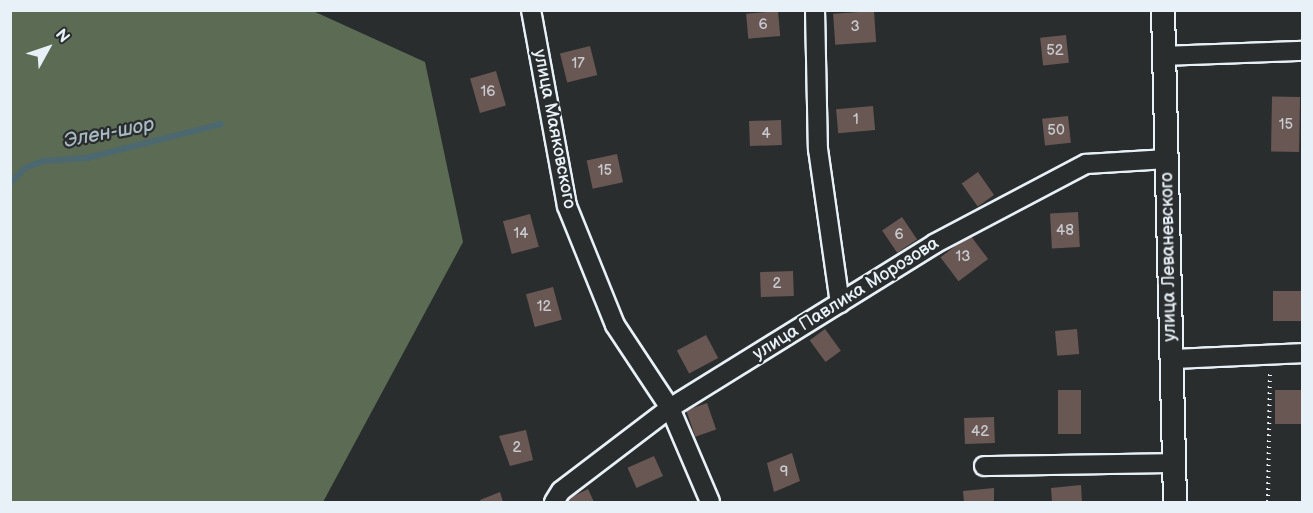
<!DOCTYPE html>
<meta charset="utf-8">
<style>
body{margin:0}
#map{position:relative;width:1313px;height:513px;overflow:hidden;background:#2a2d2e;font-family:"Balsamiq Sans",sans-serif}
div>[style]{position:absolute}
.green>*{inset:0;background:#5c6c54}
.stream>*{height:6px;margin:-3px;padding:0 3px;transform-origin:3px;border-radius:3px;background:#4c6871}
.building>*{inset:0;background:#695753;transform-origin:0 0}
.path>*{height:4px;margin-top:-2px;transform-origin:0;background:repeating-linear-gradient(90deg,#e8f1f8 0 1.5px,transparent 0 6px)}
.roads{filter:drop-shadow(2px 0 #e8f1f8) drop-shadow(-2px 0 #e8f1f8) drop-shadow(0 2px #e8f1f8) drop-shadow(0 -2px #e8f1f8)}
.minor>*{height:18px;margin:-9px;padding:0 9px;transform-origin:9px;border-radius:9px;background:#2a2d2e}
.tertiary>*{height:22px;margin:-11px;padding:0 11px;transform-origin:11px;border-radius:11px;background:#2a2d2e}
span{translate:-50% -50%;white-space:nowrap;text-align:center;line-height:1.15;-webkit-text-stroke:4.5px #2a2d2e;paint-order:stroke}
.number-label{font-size:15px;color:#c8cacf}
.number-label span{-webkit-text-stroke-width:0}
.street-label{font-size:18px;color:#e8f1f8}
.water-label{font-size:20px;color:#aabac2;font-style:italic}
.frame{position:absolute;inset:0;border:12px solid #e8f1f8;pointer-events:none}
.north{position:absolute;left:18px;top:18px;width:60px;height:60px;-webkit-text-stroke:4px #2a2d2e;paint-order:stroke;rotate:50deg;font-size:16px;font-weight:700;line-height:24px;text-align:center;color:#e8f1f8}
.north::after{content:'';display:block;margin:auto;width:21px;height:27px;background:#e8f1f8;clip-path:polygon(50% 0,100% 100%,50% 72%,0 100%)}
</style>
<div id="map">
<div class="green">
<i style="clip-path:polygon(10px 11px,313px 11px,425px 62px,463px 242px,323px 502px,12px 502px)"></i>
</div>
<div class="stream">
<i style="left:10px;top:183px;width:21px;rotate:-45deg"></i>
<i style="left:25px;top:168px;width:19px;rotate:-21deg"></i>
<i style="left:43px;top:161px;width:44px;rotate:-3.9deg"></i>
<i style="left:87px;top:158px;width:138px;rotate:-14.2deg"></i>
</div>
<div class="building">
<i style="left:778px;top:11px;width:25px;height:32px;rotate:85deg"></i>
<i style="left:874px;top:11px;width:31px;height:41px;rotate:86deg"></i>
<i style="left:1066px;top:35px;width:28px;height:26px;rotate:84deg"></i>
<i style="left:590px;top:46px;width:30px;height:31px;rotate:76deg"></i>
<i style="left:496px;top:71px;width:36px;height:27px;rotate:74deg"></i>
<i style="left:1300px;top:97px;width:55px;height:28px;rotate:91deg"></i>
<i style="left:873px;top:106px;width:24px;height:37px;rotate:85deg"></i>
<i style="left:1068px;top:116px;width:27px;height:26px;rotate:84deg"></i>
<i style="left:781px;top:120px;width:25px;height:32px;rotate:88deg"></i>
<i style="left:617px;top:154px;width:29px;height:31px;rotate:78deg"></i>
<i style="left:978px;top:172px;width:28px;height:20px;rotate:55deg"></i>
<i style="left:1078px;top:212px;width:35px;height:28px;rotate:87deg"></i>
<i style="left:530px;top:214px;width:34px;height:28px;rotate:75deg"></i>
<i style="left:902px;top:217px;width:27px;height:24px;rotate:56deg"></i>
<i style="left:970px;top:235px;width:30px;height:37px;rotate:53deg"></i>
<i style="left:793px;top:271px;width:25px;height:33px;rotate:88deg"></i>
<i style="left:553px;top:287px;width:34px;height:28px;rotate:75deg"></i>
<i style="left:1302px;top:291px;width:30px;height:29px;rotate:90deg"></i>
<i style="left:825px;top:329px;width:27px;height:19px;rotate:54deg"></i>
<i style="left:1077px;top:329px;width:25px;height:22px;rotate:85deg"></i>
<i style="left:706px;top:335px;width:26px;height:33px;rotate:62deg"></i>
<i style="left:1058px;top:390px;width:23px;height:44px"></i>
<i style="left:1302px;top:390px;width:34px;height:27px;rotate:90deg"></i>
<i style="left:707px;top:403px;width:28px;height:22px;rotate:71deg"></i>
<i style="left:994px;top:417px;width:26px;height:30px;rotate:88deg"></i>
<i style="clip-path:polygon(526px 430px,533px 460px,510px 466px,499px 436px)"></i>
<i style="clip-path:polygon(792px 453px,800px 481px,774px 492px,767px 463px)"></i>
<i style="left:654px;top:456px;width:22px;height:29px;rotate:66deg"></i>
<i style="clip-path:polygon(1081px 485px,1082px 502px,1052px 502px,1051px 488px)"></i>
<i style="clip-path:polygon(994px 488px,994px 502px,964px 502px,963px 491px)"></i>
<i style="clip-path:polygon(588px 489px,594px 502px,561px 502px)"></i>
<i style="clip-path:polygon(500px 492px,503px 502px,481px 502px,480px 500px)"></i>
</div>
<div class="path">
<i style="left:1268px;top:502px;width:131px;rotate:-89.1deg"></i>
</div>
<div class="roads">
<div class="minor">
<i style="left:531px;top:10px;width:199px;rotate:79.6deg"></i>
<i style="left:567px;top:206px;width:128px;rotate:68deg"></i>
<i style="left:615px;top:325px;width:100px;rotate:56.5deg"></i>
<i style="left:670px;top:408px;width:102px;rotate:66.9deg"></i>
<i style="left:815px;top:10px;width:139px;rotate:88.8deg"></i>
<i style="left:818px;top:149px;width:156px;rotate:81.9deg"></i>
<i style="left:1164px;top:56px;width:138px;rotate:-2.1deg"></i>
<i style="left:1172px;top:359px;width:130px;rotate:-2.6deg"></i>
<i style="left:984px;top:466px;width:190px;rotate:-0.9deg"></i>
<i style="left:554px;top:502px;width:13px;rotate:-58deg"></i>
<i style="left:561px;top:491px;width:137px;rotate:-37.3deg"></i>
<i style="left:670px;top:408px;width:311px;rotate:-31.8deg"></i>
<i style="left:934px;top:244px;width:172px;rotate:-27.8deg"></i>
<i style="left:1086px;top:164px;width:81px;rotate:-3.5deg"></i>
</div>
<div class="tertiary">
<i style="left:1163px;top:10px;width:492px;rotate:88.6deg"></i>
</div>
</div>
<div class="number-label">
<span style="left:763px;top:25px">6</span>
<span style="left:855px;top:27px">3</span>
<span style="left:1055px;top:51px">52</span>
<span style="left:578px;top:64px">17</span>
<span style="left:488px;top:92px">16</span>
<span style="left:856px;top:120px">1</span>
<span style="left:1286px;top:125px">15</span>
<span style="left:1056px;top:131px">50</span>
<span style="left:766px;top:134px">4</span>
<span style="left:605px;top:171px">15</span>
<span style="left:1065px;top:231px">48</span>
<span style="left:521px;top:234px">14</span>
<span style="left:899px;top:235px">6</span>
<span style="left:963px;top:257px">13</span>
<span style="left:777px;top:284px">2</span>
<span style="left:544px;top:307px">12</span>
<span style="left:980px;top:432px">42</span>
<span style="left:517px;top:448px">2</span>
<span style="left:784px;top:472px">9</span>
</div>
<div class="street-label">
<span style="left:554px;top:129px;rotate:79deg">улица Маяковского</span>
<span style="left:1169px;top:257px;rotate:-91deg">улица Леваневского</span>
<span style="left:846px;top:299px;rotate:-32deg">улица Павлика Морозова</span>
</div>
<div class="water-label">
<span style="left:109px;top:133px;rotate:-11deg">Элен-шор</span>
</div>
<div class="frame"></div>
<div class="north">N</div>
</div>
